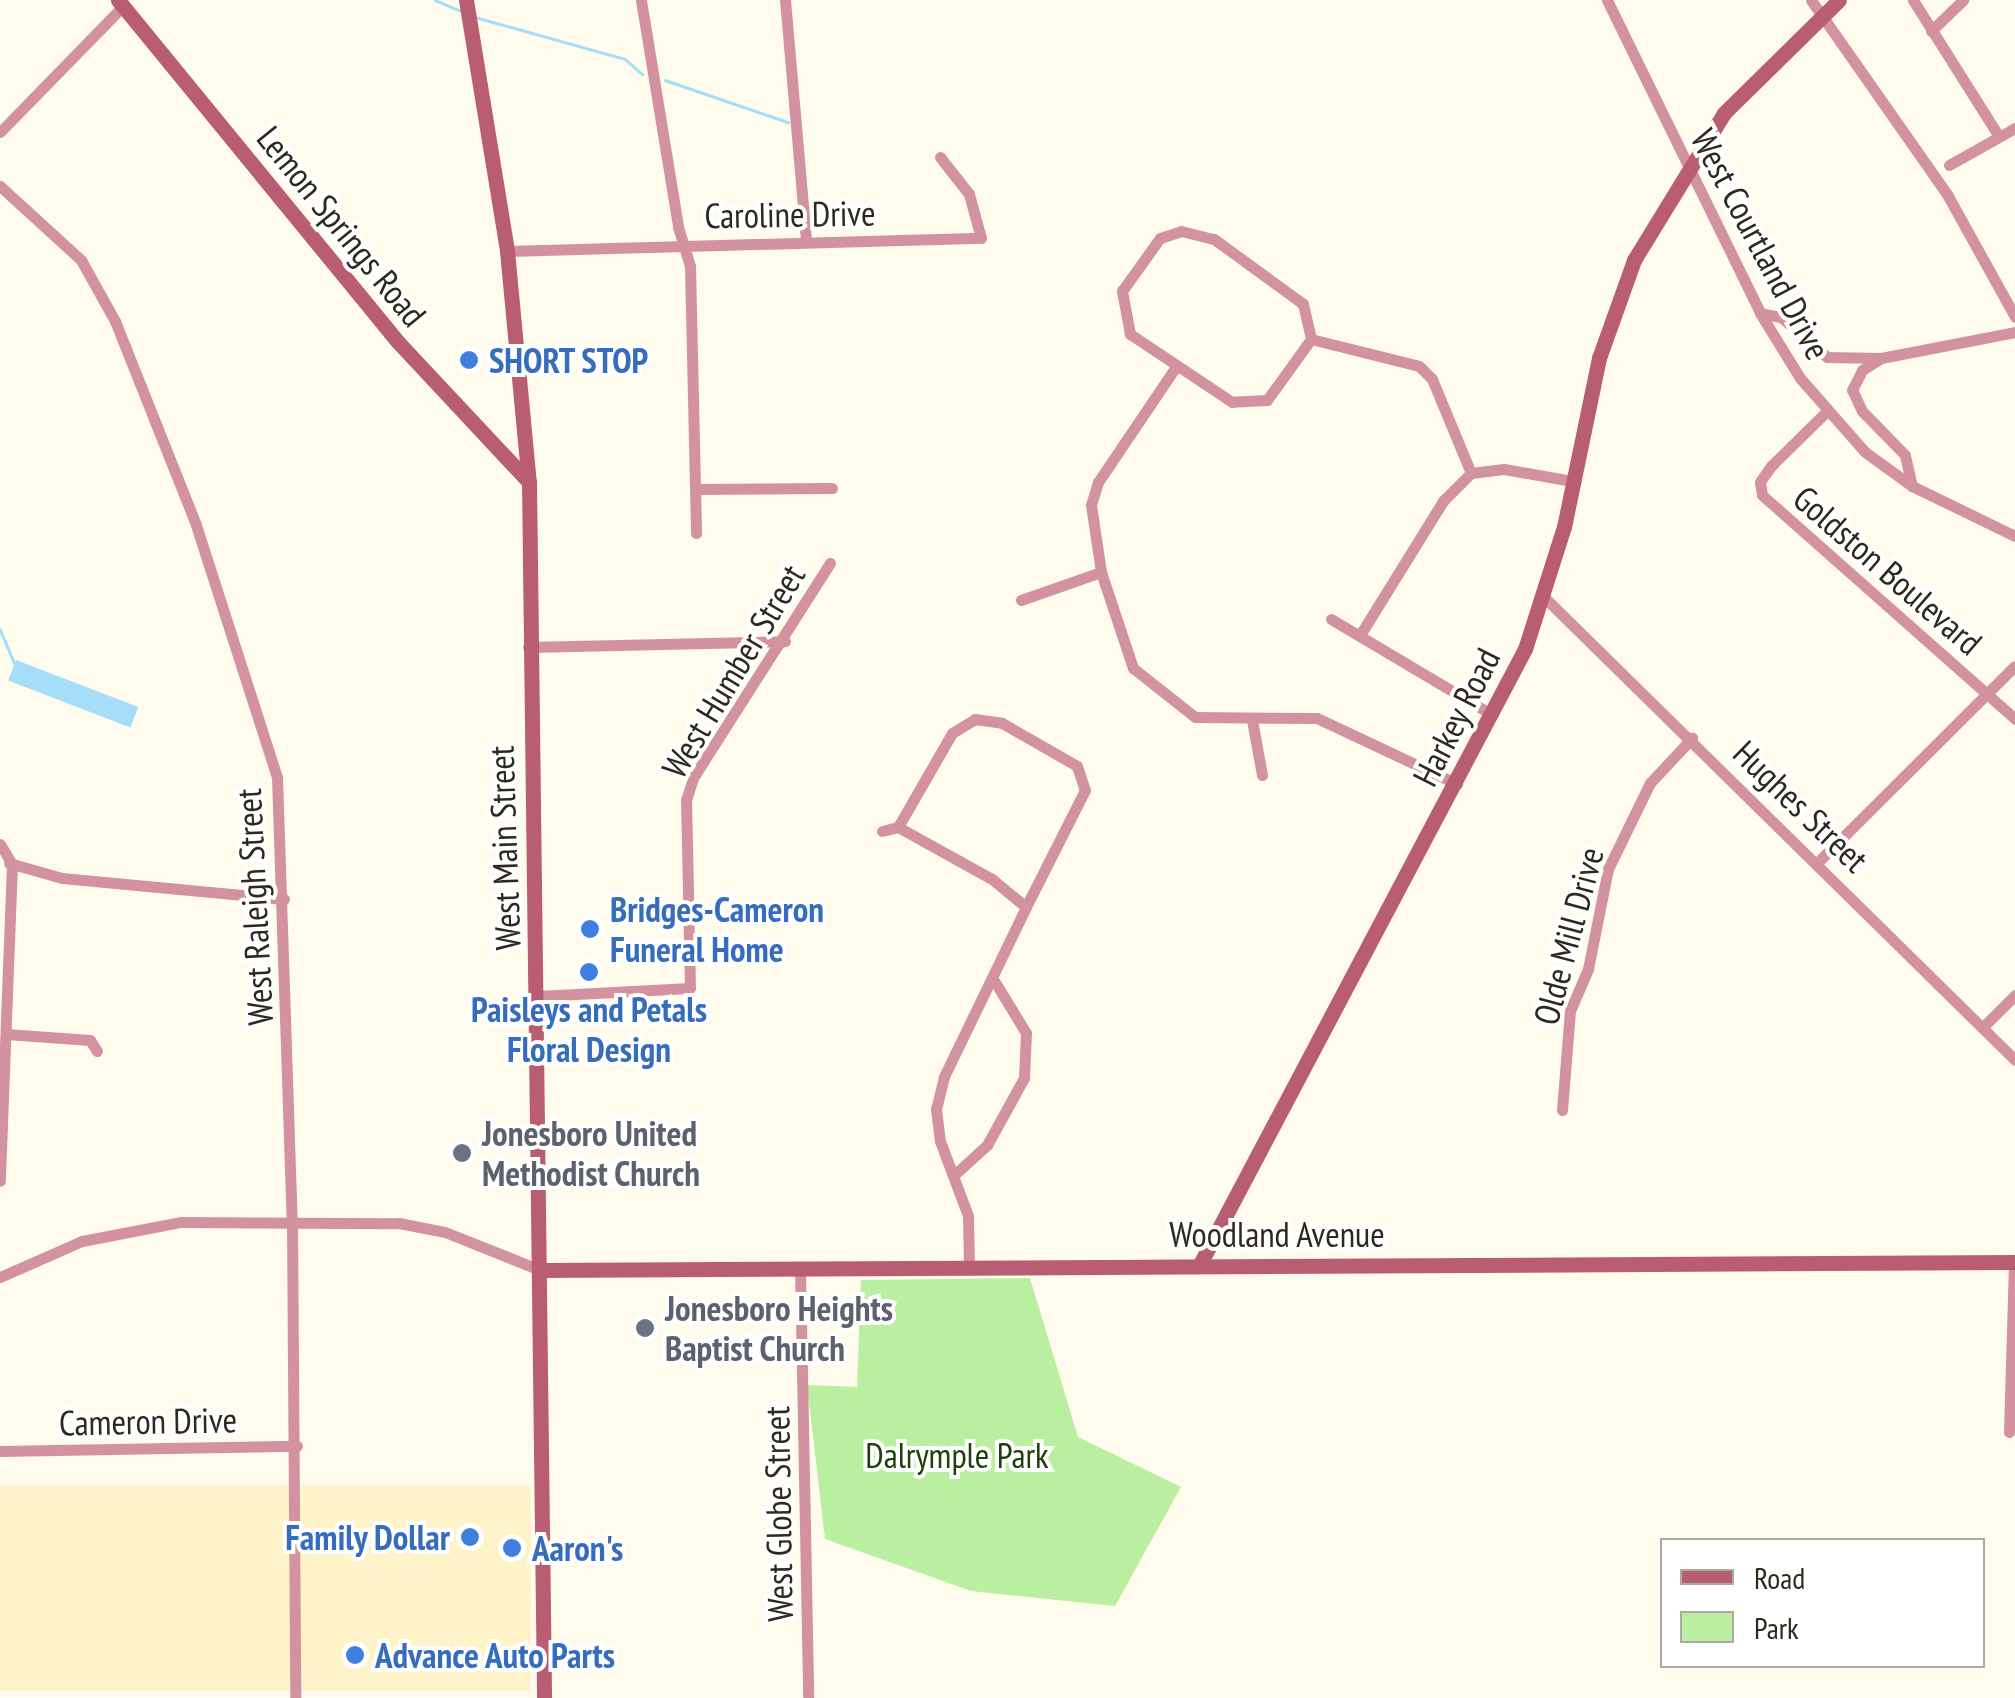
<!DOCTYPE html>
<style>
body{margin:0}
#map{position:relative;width:2015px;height:1698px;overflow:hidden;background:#fffcee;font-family:"PT Sans Narrow",sans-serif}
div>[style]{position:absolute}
.built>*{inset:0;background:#fef3c9;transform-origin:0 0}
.green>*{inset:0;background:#baeea0}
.water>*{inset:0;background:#a4def9;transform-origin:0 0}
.stream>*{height:2.5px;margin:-1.25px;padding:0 1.25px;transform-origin:1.25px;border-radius:1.25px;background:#a4def9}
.street>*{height:11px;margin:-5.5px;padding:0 5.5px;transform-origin:5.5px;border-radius:5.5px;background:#d3929f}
.secondary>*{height:15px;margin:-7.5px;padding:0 7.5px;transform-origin:7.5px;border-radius:7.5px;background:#b95d73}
.dots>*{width:28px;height:28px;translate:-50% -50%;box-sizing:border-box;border:5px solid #fff;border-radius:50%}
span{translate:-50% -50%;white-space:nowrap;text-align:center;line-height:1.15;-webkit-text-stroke:8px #fff;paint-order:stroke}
.street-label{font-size:35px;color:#2d291c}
.shop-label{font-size:35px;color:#366cbe;font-weight:700}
.left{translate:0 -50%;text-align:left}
.right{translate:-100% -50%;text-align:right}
.worship-label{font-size:35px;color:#5b616d;font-weight:700}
.park-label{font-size:35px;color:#20400a}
.legend{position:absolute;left:1660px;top:1538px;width:325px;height:130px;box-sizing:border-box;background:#fff;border:2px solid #aba9a4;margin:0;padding:12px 18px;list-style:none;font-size:30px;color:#2d291c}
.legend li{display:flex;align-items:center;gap:20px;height:50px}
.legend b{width:50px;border:2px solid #aba9a4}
</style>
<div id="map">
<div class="built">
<i style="left:531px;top:1485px;width:206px;height:531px;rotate:90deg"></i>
</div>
<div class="green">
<i style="clip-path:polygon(1030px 1278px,1078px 1437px,1181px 1487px,1115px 1606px,971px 1591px,825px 1539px,807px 1385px,857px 1387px,861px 1280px)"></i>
</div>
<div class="water">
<i style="left:16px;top:660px;width:131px;height:22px;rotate:21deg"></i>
</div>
<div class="stream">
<i style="left:435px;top:0;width:30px;rotate:23deg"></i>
<i style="left:475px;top:17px;width:156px;rotate:15.6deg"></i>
<i style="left:625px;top:59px;width:23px;rotate:41deg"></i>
<i style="left:665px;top:80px;width:130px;rotate:18.9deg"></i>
<i style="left:0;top:629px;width:38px;rotate:67deg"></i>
</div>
<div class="street">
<i style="left:641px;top:0;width:230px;rotate:80.7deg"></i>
<i style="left:678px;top:227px;width:41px;rotate:72.9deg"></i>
<i style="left:690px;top:266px;width:267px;rotate:88.7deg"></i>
<i style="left:785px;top:0;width:240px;rotate:85deg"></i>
<i style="left:1607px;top:0;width:348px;rotate:63.9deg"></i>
<i style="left:1760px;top:313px;width:76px;rotate:58.4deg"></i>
<i style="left:1800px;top:378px;width:98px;rotate:48.7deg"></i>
<i style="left:1865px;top:452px;width:58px;rotate:35.9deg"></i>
<i style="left:1912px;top:486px;width:114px;rotate:25.9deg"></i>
<i style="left:1811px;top:0;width:239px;rotate:55deg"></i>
<i style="left:1948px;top:196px;width:138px;rotate:61deg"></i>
<i style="left:1913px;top:0;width:160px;rotate:57.8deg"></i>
<i style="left:1931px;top:31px;width:45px;rotate:-44.1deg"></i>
<i style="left:0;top:132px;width:176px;rotate:-45.7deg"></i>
<i style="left:1949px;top:165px;width:76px;rotate:-29.3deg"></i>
<i style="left:0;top:186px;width:110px;rotate:42.4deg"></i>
<i style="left:81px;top:260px;width:70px;rotate:60.9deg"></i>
<i style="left:115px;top:321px;width:219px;rotate:68.3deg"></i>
<i style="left:196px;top:525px;width:265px;rotate:72.2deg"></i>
<i style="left:277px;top:777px;width:444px;rotate:88.1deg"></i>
<i style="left:292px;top:1221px;width:477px;rotate:89.6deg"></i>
<i style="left:1181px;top:231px;width:34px;rotate:14deg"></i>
<i style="left:1214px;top:239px;width:110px;rotate:36.1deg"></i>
<i style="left:1303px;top:304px;width:36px;rotate:77deg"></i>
<i style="left:1311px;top:339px;width:75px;rotate:125.8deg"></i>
<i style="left:1267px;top:400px;width:35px;rotate:177deg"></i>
<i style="left:1232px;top:402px;width:123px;rotate:-146.3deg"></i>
<i style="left:1130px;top:334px;width:44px;rotate:-100.5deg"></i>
<i style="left:1122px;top:291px;width:65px;rotate:-54.4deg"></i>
<i style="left:1160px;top:238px;width:22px;rotate:-18deg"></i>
<i style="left:507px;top:251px;width:474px;rotate:-1.6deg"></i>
<i style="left:981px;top:238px;width:46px;rotate:-105.3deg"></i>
<i style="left:969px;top:194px;width:47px;rotate:-128.1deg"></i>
<i style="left:1760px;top:313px;width:21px;rotate:11deg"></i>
<i style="left:1781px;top:317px;width:61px;rotate:41deg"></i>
<i style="left:1827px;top:357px;width:54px;rotate:1.1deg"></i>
<i style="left:1311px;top:339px;width:111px;rotate:14deg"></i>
<i style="left:1419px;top:366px;width:18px;rotate:45deg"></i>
<i style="left:1432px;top:379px;width:102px;rotate:67.5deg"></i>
<i style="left:1175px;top:368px;width:138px;rotate:124deg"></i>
<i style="left:1098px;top:482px;width:24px;rotate:107deg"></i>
<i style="left:1091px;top:505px;width:68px;rotate:81.5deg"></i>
<i style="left:1101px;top:572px;width:101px;rotate:71.6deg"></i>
<i style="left:1133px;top:668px;width:79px;rotate:38.3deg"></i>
<i style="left:1195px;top:717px;width:122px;rotate:0.5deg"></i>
<i style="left:1317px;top:718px;width:155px;rotate:25.2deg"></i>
<i style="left:1826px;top:412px;width:77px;rotate:135.5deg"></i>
<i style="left:1771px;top:466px;width:19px;rotate:125deg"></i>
<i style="left:1760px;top:482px;width:13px;rotate:81deg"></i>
<i style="left:1762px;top:495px;width:338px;rotate:41.5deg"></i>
<i style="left:1912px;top:486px;width:32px;rotate:-103deg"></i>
<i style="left:1905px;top:455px;width:62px;rotate:-134.3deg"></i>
<i style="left:1862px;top:411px;width:23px;rotate:-115deg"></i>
<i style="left:1852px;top:390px;width:22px;rotate:-63deg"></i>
<i style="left:1862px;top:370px;width:22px;rotate:-32deg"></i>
<i style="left:1881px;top:358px;width:136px;rotate:-11deg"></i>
<i style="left:696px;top:489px;width:136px;rotate:-0.4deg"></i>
<i style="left:1544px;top:597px;width:660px;rotate:44.51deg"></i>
<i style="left:1021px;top:600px;width:85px;rotate:-19.3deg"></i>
<i style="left:1331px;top:619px;width:188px;rotate:30.7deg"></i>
<i style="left:1360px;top:635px;width:158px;rotate:-58.2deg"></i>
<i style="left:1443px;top:501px;width:40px;rotate:-45deg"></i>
<i style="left:1471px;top:473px;width:33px;rotate:-7deg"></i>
<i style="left:1504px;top:469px;width:69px;rotate:10deg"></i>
<i style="left:528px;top:647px;width:257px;rotate:-1.3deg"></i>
<i style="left:1252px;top:720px;width:56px;rotate:79.7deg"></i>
<i style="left:898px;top:827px;width:108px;rotate:-60.1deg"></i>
<i style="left:952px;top:733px;width:27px;rotate:-31deg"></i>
<i style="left:975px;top:719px;width:27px;rotate:8deg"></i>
<i style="left:1002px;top:723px;width:86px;rotate:29.8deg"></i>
<i style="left:1077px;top:766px;width:25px;rotate:72deg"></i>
<i style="left:1085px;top:790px;width:131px;rotate:116.8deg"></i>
<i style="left:882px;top:831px;width:16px;rotate:-14deg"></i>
<i style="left:898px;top:827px;width:107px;rotate:29deg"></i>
<i style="left:992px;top:879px;width:44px;rotate:39.5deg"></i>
<i style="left:1026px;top:907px;width:189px;rotate:115.8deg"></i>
<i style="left:944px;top:1077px;width:33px;rotate:104deg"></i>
<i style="left:936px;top:1109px;width:32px;rotate:83deg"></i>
<i style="left:940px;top:1141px;width:80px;rotate:69.5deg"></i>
<i style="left:968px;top:1216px;width:51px;rotate:88.9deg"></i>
<i style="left:0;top:844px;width:23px;rotate:59deg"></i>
<i style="left:12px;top:864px;width:317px;rotate:92.2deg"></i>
<i style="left:1819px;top:861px;width:276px;rotate:-44.9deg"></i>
<i style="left:9px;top:863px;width:55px;rotate:15.8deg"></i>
<i style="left:62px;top:878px;width:223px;rotate:5.4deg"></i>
<i style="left:538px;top:996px;width:152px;rotate:-3deg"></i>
<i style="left:690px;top:988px;width:188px;rotate:-91.2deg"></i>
<i style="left:686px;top:800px;width:23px;rotate:-72deg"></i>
<i style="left:693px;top:778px;width:255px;rotate:-57.5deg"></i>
<i style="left:1984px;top:1026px;width:44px;rotate:-45deg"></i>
<i style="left:6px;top:1034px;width:84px;rotate:4.1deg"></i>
<i style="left:90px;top:1040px;width:13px;rotate:58deg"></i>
<i style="left:1562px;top:1110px;width:99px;rotate:-85.4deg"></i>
<i style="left:1570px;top:1011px;width:46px;rotate:-66.8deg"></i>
<i style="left:1588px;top:969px;width:102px;rotate:-78.7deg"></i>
<i style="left:1608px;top:869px;width:96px;rotate:-64deg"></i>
<i style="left:1650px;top:783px;width:62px;rotate:-47deg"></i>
<i style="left:954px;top:1175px;width:45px;rotate:-42.3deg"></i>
<i style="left:987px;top:1145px;width:77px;rotate:-61.1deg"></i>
<i style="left:1024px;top:1078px;width:45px;rotate:-87.5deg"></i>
<i style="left:1026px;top:1033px;width:60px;rotate:-121.3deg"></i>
<i style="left:800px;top:1268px;width:430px;rotate:88.9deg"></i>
<i style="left:0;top:1277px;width:90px;rotate:-23.7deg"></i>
<i style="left:82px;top:1241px;width:101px;rotate:-10.9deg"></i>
<i style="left:181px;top:1222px;width:218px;rotate:0.3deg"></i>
<i style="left:399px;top:1223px;width:47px;rotate:11.1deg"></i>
<i style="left:445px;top:1232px;width:102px;rotate:21.8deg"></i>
<i style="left:2009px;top:1432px;width:170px;rotate:-88.3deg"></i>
<i style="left:0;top:1451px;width:297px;rotate:-1deg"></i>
</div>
<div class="secondary">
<i style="left:118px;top:0;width:442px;rotate:50.7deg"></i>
<i style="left:398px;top:342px;width:192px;rotate:46.9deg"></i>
<i style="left:466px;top:0;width:254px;rotate:80.7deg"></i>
<i style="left:507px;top:251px;width:232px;rotate:84.6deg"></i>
<i style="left:529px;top:482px;width:1216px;rotate:89.29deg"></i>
<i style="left:1200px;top:1264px;width:696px;rotate:-62.15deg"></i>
<i style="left:1525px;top:649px;width:128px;rotate:-72.3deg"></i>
<i style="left:1564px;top:527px;width:173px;rotate:-78.3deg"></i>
<i style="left:1599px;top:358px;width:104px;rotate:-70.3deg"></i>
<i style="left:1634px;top:260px;width:172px;rotate:-58.5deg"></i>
<i style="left:1724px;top:113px;width:161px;rotate:-44.5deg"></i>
<i style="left:540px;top:1270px;width:1475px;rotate:-0.31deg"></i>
</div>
<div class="dots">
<i style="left:469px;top:360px;background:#3f7fe0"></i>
<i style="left:590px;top:929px;background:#3f7fe0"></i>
<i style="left:589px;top:972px;background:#3f7fe0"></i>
<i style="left:462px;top:1153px;background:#6b7280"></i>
<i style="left:645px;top:1328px;background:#6b7280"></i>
<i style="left:470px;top:1537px;background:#3f7fe0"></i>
<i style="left:512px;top:1548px;background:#3f7fe0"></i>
<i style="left:355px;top:1655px;background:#3f7fe0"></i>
</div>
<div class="street-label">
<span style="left:790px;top:214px;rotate:-1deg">Caroline Drive</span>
<span style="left:342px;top:226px;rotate:51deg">Lemon Springs Road</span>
<span style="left:1761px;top:244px;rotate:62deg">West Courtland Drive</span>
<span style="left:1888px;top:570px;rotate:41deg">Goldston Boulevard</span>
<span style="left:733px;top:671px;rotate:-59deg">West Humber Street</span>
<span style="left:1456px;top:717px;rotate:-63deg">Harkey Road</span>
<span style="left:1801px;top:806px;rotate:44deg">Hughes Street</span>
<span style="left:504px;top:848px;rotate:-92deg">West Main Street</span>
<span style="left:254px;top:907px;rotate:-93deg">West Raleigh Street</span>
<span style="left:1568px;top:936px;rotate:-75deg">Olde Mill Drive</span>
<span style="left:1277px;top:1234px">Woodland Avenue</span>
<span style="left:148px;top:1421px;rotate:-1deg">Cameron Drive</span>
<span style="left:778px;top:1514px;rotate:-91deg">West Globe Street</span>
</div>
<div class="shop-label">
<span class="left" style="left:489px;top:360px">SHORT STOP</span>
<span class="left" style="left:610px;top:929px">Bridges-Cameron<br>Funeral Home</span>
<span style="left:589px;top:1029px">Paisleys and Petals<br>Floral Design</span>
<span class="right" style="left:450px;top:1537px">Family Dollar</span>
<span class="left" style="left:532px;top:1548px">Aaron's</span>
<span class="left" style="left:375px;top:1655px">Advance Auto Parts</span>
</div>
<div class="worship-label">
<span class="left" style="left:482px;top:1153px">Jonesboro United<br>Methodist Church</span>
<span class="left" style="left:665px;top:1328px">Jonesboro Heights<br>Baptist Church</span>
</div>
<div class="park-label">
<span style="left:957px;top:1455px">Dalrymple Park</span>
</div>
<ul class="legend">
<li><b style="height:12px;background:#b95d73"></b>Road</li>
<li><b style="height:28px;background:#baeea0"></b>Park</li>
</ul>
</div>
